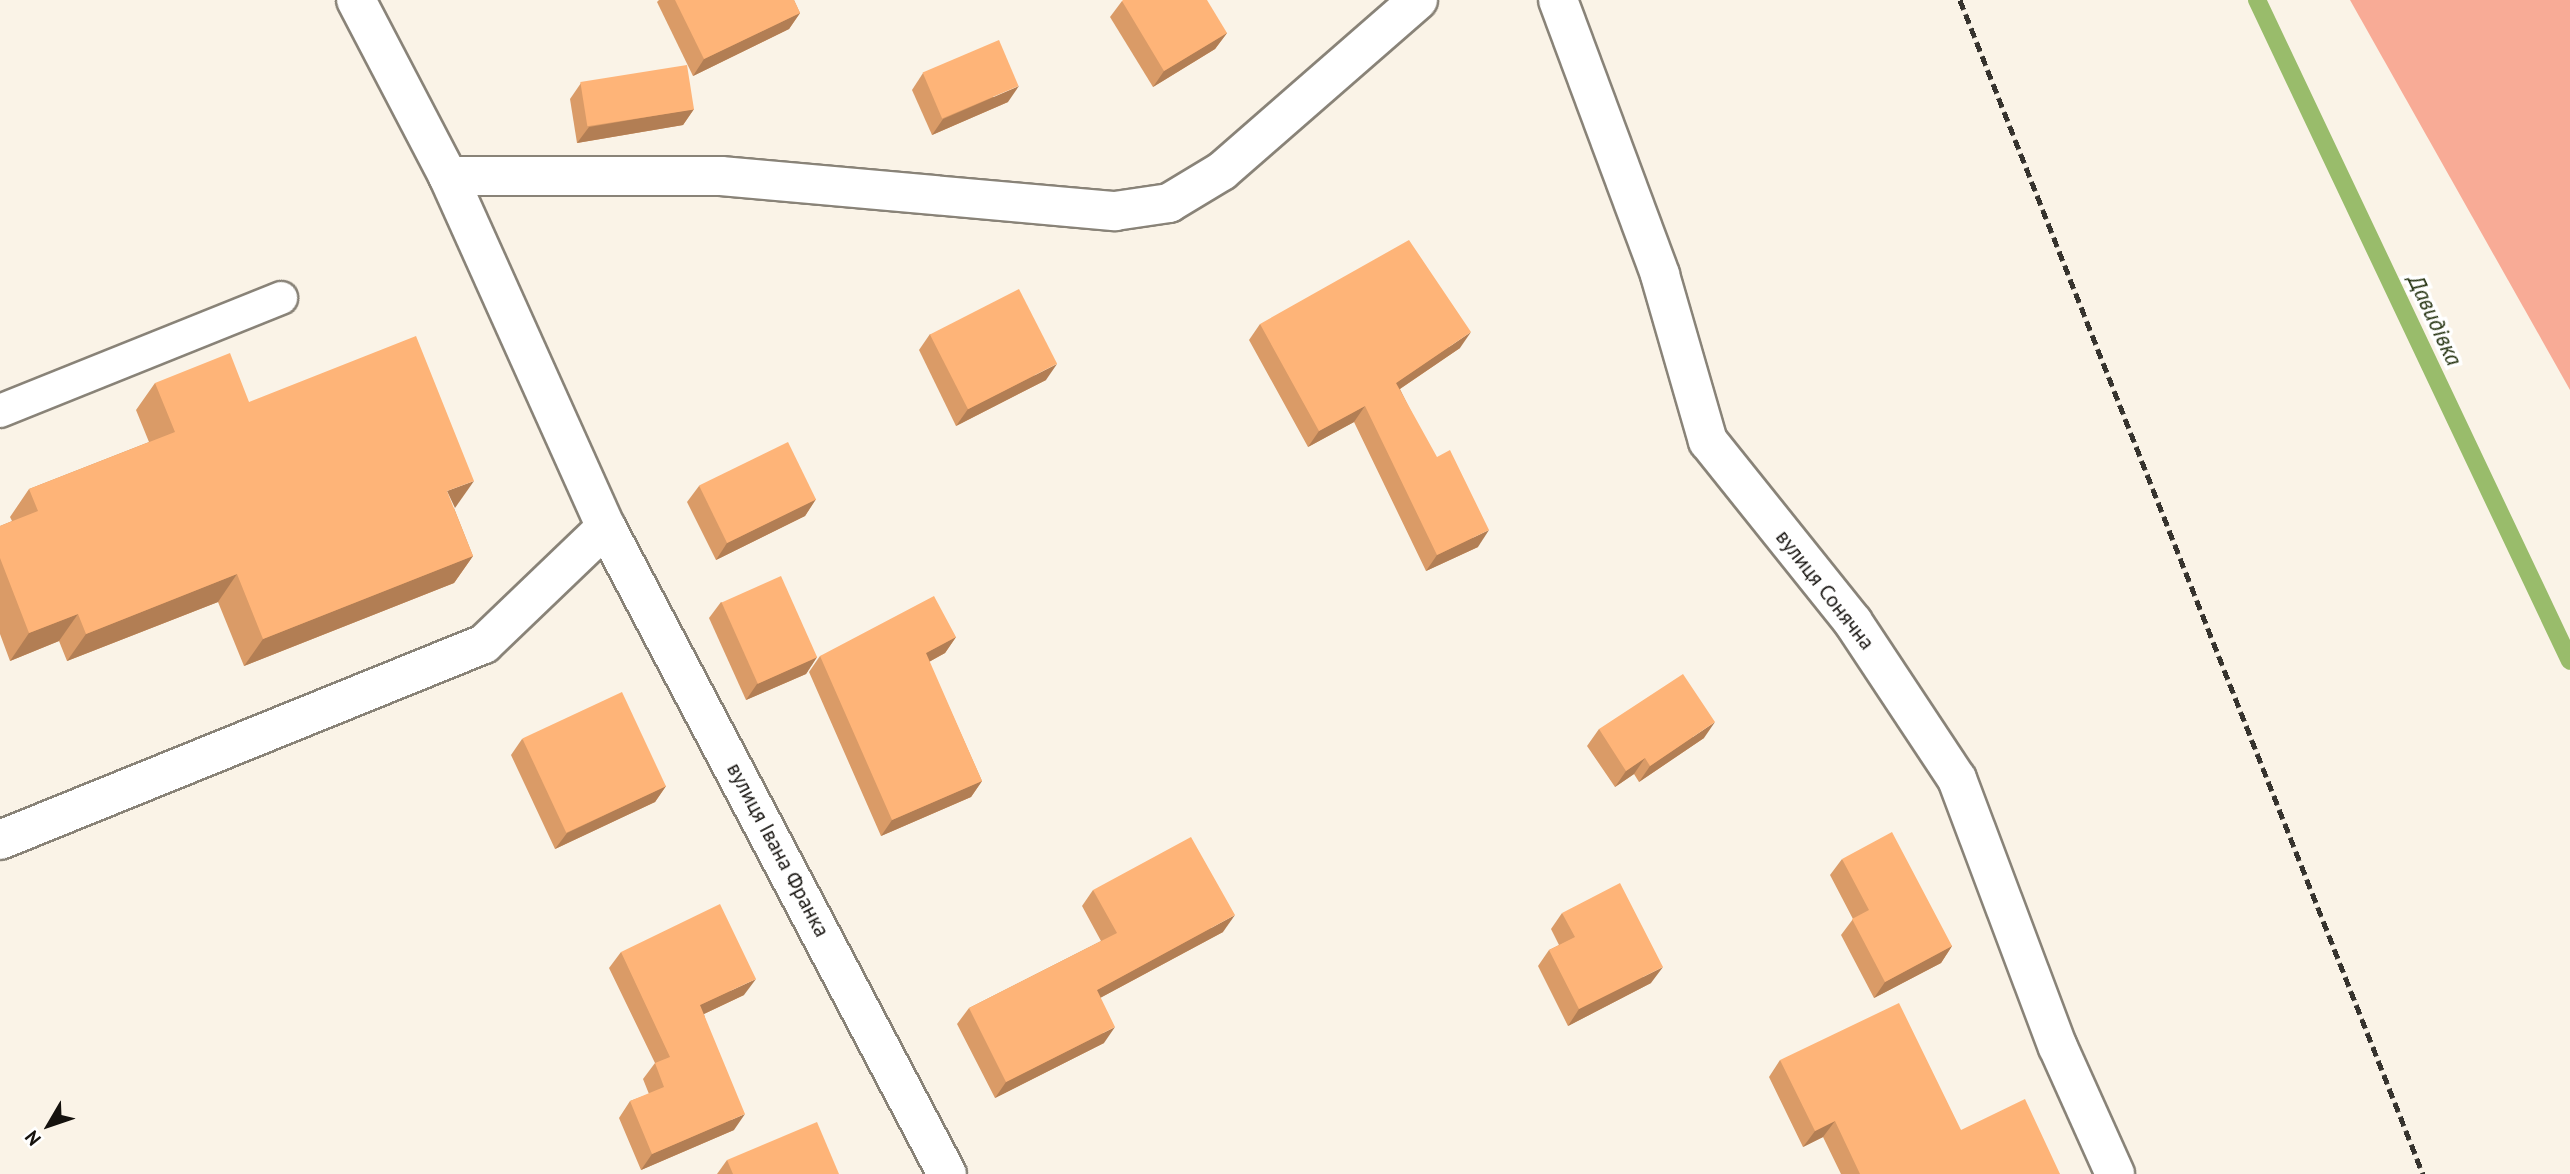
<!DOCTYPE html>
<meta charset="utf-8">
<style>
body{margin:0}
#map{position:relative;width:2570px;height:1174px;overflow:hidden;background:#faf3e7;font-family:"PT Sans",sans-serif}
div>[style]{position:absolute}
.green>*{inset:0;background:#f8ab96}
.stream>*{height:18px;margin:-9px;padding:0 9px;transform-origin:9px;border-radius:9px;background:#99bc6b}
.roads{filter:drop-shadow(2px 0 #898378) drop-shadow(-2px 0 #898378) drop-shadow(0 2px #898378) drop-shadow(0 -2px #898378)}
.service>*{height:32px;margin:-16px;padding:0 16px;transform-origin:16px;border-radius:16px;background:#fff}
.minor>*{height:38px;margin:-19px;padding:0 19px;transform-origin:19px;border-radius:19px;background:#fff}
.rail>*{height:5px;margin-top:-2.5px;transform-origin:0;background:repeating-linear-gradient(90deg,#36332e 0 10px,transparent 0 15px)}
.wall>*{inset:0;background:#da9b67}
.shaded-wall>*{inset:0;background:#b27e54}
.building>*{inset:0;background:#feb478;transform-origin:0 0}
span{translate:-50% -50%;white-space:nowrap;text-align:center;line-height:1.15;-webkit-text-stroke:7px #fff;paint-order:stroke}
.street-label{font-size:21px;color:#15120e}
.water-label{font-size:23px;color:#263412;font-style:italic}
.north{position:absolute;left:14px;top:1090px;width:70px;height:70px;-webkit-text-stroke:5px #fff;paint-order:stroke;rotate:231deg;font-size:19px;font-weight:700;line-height:28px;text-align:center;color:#15120e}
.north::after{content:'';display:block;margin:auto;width:24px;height:32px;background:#15120e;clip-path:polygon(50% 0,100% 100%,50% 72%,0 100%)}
</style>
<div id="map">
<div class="green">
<i style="clip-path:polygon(2350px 0,2570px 0,2570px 390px)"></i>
</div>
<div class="stream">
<i style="left:2257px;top:0;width:731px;rotate:64.66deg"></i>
</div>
<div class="roads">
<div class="service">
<i style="left:0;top:411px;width:303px;rotate:-21.9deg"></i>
</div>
<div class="minor">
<i style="left:356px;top:0;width:199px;rotate:62.4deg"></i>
<i style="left:448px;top:176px;width:385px;rotate:65.8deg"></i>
<i style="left:606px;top:527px;width:731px;rotate:62.21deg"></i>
<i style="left:1558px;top:0;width:293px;rotate:69.6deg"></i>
<i style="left:1660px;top:275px;width:173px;rotate:73.9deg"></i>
<i style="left:1708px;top:441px;width:232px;rotate:51.3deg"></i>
<i style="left:1853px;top:622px;width:188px;rotate:56.5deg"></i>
<i style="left:1957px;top:779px;width:286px;rotate:69.4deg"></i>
<i style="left:2058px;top:1047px;width:139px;rotate:65.8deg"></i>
<i style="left:448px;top:176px;width:273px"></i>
<i style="left:721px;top:176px;width:396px;rotate:5.1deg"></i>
<i style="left:1115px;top:211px;width:55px;rotate:-8.4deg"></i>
<i style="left:1169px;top:203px;width:62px;rotate:-31.1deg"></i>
<i style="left:1222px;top:171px;width:260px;rotate:-41.1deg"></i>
<i style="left:0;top:840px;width:522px;rotate:-22.05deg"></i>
<i style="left:484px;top:644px;width:169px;rotate:-43.8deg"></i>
</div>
</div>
<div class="rail">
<i style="left:1960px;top:0;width:1262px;rotate:68.48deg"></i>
</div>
<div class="wall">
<i style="clip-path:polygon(659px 0,794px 0,800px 13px,789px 29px,693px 76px,657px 2px)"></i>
<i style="clip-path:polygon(1122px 1px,1227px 33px,1215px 49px,1153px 87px,1110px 17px)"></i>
<i style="clip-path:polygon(923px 73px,1008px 102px,932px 135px,912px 90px)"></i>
<i style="clip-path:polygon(581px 83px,694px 109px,683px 125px,577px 143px,570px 99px)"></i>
<i style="clip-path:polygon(1260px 324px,1460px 348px,1400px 389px,1478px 547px,1426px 571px,1354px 422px,1308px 447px,1249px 340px)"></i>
<i style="clip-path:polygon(930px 334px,1046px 380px,956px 426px,919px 350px)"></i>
<i style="clip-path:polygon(155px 383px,249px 402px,454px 508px,473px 556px,454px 583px,244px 666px,218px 602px,67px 661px,59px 641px,10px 661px,0 634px,0 526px,12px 521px,10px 517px,29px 489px,149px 442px,136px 410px)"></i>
<i style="clip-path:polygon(699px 486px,816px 499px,805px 516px,716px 560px,687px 502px)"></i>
<i style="clip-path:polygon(721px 602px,817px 657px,806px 674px,746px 700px,709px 618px)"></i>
<i style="clip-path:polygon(956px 637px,945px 653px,929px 662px,982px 781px,971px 797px,881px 836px,809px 672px,820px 656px)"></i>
<i style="clip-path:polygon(1599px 729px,1704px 738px,1639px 782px,1634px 774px,1615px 787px,1587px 746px)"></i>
<i style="clip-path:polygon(522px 739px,666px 786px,655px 802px,555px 849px,511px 755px)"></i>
<i style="clip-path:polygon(1842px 859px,1952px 946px,1941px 963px,1874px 998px,1841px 935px,1853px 919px,1830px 875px)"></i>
<i style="clip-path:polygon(1093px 890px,1223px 932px,1100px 998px,1104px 1043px,995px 1098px,957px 1024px,969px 1008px,1101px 941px,1082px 906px)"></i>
<i style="clip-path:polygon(1562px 913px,1651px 983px,1568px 1026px,1538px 966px,1549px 950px,1559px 945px,1551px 929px)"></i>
<i style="clip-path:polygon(621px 952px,744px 995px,704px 1014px,734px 1130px,641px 1170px,619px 1118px,630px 1101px,649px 1094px,643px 1079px,655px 1063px,609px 968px)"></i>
<i style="clip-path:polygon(1780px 1060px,1961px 1130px,2060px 1174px,1841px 1174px,1823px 1137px,1803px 1147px,1769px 1077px)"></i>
<i style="clip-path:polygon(727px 1160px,839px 1174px,717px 1174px)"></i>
</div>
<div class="shaded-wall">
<i style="clip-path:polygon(800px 13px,789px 29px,693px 76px,704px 59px)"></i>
<i style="clip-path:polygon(1227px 33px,1215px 49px,1153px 87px,1164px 71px)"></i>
<i style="clip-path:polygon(1019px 86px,1008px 102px,932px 135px,943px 119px)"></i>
<i style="clip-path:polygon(694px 109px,683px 125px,577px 143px,589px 127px)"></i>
<i style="clip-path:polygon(1471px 332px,1460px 348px,1385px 399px,1396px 383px)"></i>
<i style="clip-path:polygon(1057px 364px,1046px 380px,956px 426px,968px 409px)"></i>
<i style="clip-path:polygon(1365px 406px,1354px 422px,1308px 447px,1319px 431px)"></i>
<i style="clip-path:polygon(474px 481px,455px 508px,447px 491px)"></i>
<i style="clip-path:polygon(816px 499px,805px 516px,716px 560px,727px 543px)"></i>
<i style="clip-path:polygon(1489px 530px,1478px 547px,1426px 571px,1437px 555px)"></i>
<i style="clip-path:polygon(473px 556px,454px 583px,244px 666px,263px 639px)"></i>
<i style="clip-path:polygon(237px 574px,218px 602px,67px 661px,86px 634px)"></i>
<i style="clip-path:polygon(78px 614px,59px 641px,10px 661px,29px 633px)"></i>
<i style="clip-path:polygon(956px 637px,945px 653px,914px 670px,926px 653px)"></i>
<i style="clip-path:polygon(817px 657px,806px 674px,746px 700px,757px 684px)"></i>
<i style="clip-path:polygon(1715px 722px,1704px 738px,1639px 782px,1650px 766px)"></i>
<i style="clip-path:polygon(1645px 758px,1634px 774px,1615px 787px,1626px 771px)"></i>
<i style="clip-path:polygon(982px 781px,971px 797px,881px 836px,892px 820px)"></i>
<i style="clip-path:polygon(666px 786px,655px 802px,555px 849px,567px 833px)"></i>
<i style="clip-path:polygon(1235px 915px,1223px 932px,1085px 1006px,1097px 990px)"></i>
<i style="clip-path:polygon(1952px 946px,1941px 963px,1874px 998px,1885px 982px)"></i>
<i style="clip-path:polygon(1663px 967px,1651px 983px,1568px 1026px,1579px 1009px)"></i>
<i style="clip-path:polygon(756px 979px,744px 995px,689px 1021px,700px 1005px)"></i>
<i style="clip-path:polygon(1115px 1027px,1104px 1043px,995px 1098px,1006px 1082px)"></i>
<i style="clip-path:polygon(745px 1114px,734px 1130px,641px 1170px,652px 1154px)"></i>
<i style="clip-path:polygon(1835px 1121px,1823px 1137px,1803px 1147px,1815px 1131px)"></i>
</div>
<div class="building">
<i style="clip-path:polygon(675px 0,794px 0,800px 13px,704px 59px)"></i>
<i style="clip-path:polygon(1123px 0,1207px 0,1227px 33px,1164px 71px,1122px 1px)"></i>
<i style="left:999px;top:40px;width:50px;height:83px;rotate:67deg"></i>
<i style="left:687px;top:65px;width:45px;height:108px;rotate:81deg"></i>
<i style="clip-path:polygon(1409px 240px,1471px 332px,1396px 383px,1437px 457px,1450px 450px,1489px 530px,1437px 555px,1365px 406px,1319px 431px,1260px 324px)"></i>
<i style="left:1019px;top:289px;width:84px;height:100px;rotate:63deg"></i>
<i style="clip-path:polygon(416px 336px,474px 481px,447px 491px,473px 556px,263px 639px,237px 574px,86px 634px,78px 614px,29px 633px,0 558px,0 526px,38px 511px,29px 489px,175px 432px,155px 383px,230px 353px,249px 402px)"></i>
<i style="left:788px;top:442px;width:64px;height:99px;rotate:64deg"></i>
<i style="left:781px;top:576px;width:89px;height:65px;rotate:66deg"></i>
<i style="clip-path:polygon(934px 596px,956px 637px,926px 653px,982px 781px,892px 820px,820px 656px)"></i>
<i style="clip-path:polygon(1683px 674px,1715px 722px,1650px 766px,1645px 758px,1626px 771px,1599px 729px)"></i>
<i style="left:622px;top:692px;width:104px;height:110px;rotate:65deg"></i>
<i style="clip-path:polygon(1892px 832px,1952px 946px,1885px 982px,1852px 919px,1869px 910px,1842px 859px)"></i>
<i style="clip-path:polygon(1191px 837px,1235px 915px,1097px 990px,1115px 1027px,1006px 1082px,969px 1008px,1117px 933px,1093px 890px)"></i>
<i style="clip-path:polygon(1620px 883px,1663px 967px,1579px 1009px,1549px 950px,1575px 937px,1562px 913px)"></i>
<i style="clip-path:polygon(720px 904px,756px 979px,700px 1005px,745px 1114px,652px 1154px,630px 1101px,664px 1087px,655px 1063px,670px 1057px,621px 952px)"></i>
<i style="clip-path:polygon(1899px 1003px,1961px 1130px,2025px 1099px,2060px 1174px,1860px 1174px,1835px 1121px,1815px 1131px,1780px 1060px)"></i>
<i style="clip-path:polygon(817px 1122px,839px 1174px,733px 1174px,727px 1160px)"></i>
</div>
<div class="street-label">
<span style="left:1825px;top:590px;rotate:52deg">вулиця Сонячна</span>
<span style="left:778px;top:850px;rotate:62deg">вулиця Івана Франка</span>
</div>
<div class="water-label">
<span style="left:2435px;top:320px;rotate:65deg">Давидівка</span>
</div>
<div class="north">N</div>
</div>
